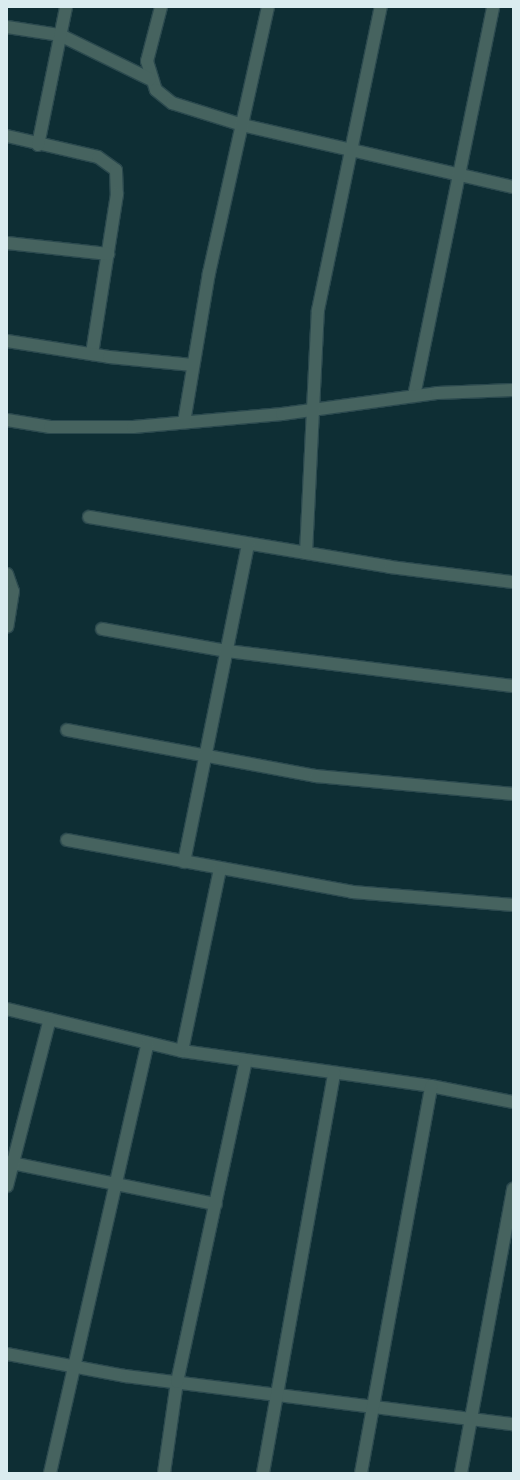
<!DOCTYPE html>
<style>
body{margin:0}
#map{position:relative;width:520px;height:1480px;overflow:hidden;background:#0e2e34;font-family:"Space Grotesk",sans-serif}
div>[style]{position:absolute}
.roads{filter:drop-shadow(1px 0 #2b494e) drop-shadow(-1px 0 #2b494e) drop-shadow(0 1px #2b494e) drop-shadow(0 -1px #2b494e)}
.minor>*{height:12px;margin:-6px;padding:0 6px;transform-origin:6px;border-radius:6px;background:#46635f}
span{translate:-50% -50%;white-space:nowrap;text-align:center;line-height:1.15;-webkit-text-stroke:4px #04242a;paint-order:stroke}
.frame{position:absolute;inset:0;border:8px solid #daecf0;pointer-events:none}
</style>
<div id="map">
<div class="roads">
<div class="minor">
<i style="left:161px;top:7px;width:56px;rotate:104.5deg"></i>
<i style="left:147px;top:61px;width:30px;rotate:73deg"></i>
<i style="left:156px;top:90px;width:21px;rotate:39deg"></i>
<i style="left:172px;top:103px;width:73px;rotate:17.4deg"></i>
<i style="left:242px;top:125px;width:278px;rotate:12.9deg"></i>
<i style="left:7px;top:27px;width:54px;rotate:8.6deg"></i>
<i style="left:60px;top:35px;width:100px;rotate:26.1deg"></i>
<i style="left:7px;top:136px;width:93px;rotate:13deg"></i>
<i style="left:98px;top:157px;width:22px;rotate:36deg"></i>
<i style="left:116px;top:170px;width:24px;rotate:88deg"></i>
<i style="left:117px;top:194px;width:162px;rotate:98.9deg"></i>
<i style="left:38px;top:145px;width:141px;rotate:-78.5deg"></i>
<i style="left:7px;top:243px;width:102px;rotate:6.2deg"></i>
<i style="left:7px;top:341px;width:103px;rotate:8.9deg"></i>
<i style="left:109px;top:357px;width:84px;rotate:5.4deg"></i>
<i style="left:414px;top:396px;width:397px;rotate:-78.5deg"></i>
<i style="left:7px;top:420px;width:44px;rotate:9.2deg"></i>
<i style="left:50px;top:427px;width:83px"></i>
<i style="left:133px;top:427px;width:150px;rotate:-5deg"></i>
<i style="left:282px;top:414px;width:156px;rotate:-7.7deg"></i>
<i style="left:437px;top:393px;width:76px;rotate:-2.3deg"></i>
<i style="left:184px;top:422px;width:151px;rotate:-80.5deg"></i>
<i style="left:209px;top:273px;width:272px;rotate:-77.5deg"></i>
<i style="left:89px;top:517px;width:305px;rotate:9.4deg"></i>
<i style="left:390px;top:567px;width:124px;rotate:7deg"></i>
<i style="left:306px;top:553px;width:243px;rotate:-87.2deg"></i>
<i style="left:318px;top:310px;width:309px;rotate:-78.3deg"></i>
<i style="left:7px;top:574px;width:18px;rotate:71deg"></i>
<i style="left:13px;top:591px;width:36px;rotate:99deg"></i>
<i style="left:102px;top:629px;width:127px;rotate:10deg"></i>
<i style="left:227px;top:651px;width:288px;rotate:7deg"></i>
<i style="left:67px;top:730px;width:253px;rotate:10.5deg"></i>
<i style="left:316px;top:776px;width:198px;rotate:5.2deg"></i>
<i style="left:67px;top:840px;width:290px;rotate:10.3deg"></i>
<i style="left:352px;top:892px;width:162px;rotate:4.6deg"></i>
<i style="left:184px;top:862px;width:323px;rotate:-78.6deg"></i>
<i style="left:7px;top:1009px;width:180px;rotate:13.5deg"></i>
<i style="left:182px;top:1051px;width:251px;rotate:8deg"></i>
<i style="left:431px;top:1086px;width:84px;rotate:11deg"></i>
<i style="left:182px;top:1051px;width:186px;rotate:-78.2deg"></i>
<i style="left:7px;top:1162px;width:213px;rotate:11.4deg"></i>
<i style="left:7px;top:1186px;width:172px;rotate:-75.6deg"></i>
<i style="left:7px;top:1354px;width:120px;rotate:10.6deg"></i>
<i style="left:125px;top:1376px;width:391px;rotate:7.1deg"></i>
<i style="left:50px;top:1473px;width:441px;rotate:-77.2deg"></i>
<i style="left:164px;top:1473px;width:92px;rotate:-81.9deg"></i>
<i style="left:177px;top:1382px;width:328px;rotate:-77.9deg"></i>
<i style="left:263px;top:1473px;width:406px;rotate:-79.9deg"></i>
<i style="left:361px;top:1473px;width:393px;rotate:-79.7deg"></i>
<i style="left:461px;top:1473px;width:289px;rotate:-79.6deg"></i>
</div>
</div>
<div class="frame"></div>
</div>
